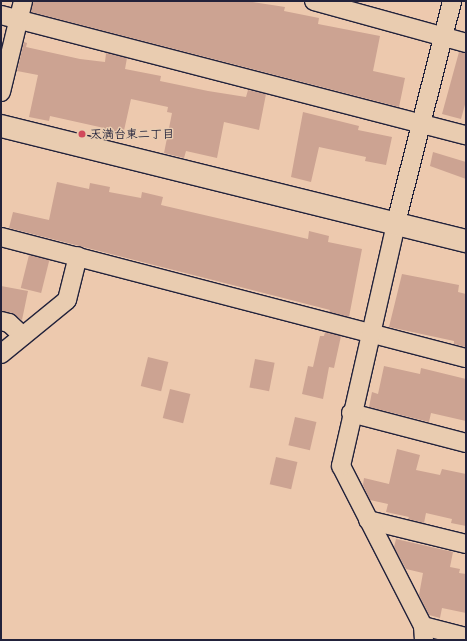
<!DOCTYPE html>
<meta charset="utf-8">
<style>
body{margin:0}
#map{position:relative;width:467px;height:641px;overflow:hidden;background:#edc9ae;font-family:Mali,"Klee One",sans-serif}
div>[style]{position:absolute}
.building>*{inset:0;background:#cca392;transform-origin:0 0}
.roads{filter:drop-shadow(1px 0 #22223b) drop-shadow(-1px 0 #22223b) drop-shadow(0 1px #22223b) drop-shadow(0 -1px #22223b)}
.minor>*{height:18px;margin:-9px;padding:0 9px;transform-origin:9px;border-radius:9px;background:#e9ccb0}
.tertiary>*{height:22px;margin:-11px;padding:0 11px;transform-origin:11px;border-radius:11px;background:#e9ccb0}
.dots>*{width:11px;height:11px;translate:-50% -50%;box-sizing:border-box;border:2px solid #e9ccb0;border-radius:50%}
span{translate:-50% -50%;white-space:nowrap;text-align:center;line-height:1.15;-webkit-text-stroke:3px #e9ccb0;paint-order:stroke}
.poi-label{font-size:12px;color:#22223b;font-weight:700}
.left{translate:0 -50%;text-align:left}
.frame{position:absolute;inset:0;border:2px solid #22223b;pointer-events:none}
</style>
<div id="map">
<div class="building">
<i style="clip-path:polygon(33px 1px,246px 1px,285px 7px,284px 11px,319px 18px,318px 24px,380px 36px,373px 71px,405px 78px,399px 107px,31px 12px)"></i>
<i style="clip-path:polygon(24px 42px,27px 43px,26px 47px,80px 59px,105px 62px,106px 53px,127px 58px,125px 69px,161px 76px,160px 81px,208px 91px,246px 97px,248px 90px,266px 94px,259px 130px,224px 122px,217px 158px,186px 151px,184px 158px,164px 153px,172px 113px,167px 112px,168px 107px,131px 99px,123px 135px,103px 131px,104px 128px,50px 116px,49px 121px,29px 117px,38px 75px,17px 71px)"></i>
<i style="clip-path:polygon(459px 52px,466px 53px,466px 101px,461px 119px,442px 114px)"></i>
<i style="clip-path:polygon(303px 112px,359px 126px,358px 130px,392px 137px,386px 165px,365px 161px,366px 157px,319px 147px,311px 182px,291px 177px)"></i>
<i style="clip-path:polygon(433px 152px,466px 162px,466px 179px,430px 166px)"></i>
<i style="clip-path:polygon(57px 182px,89px 189px,90px 183px,110px 187px,109px 192px,141px 198px,142px 192px,163px 197px,161px 205px,308px 239px,309px 231px,329px 236px,328px 242px,362px 249px,349px 317px,329px 312px,330px 310px,9px 228px,13px 212px,49px 220px)"></i>
<i style="left:29px;top:255px;width:21px;height:34px;rotate:14deg"></i>
<i style="clip-path:polygon(402px 274px,459px 285px,458px 292px,466px 294px,466px 347px,454px 344px,454px 341px,389px 327px)"></i>
<i style="clip-path:polygon(1px 286px,28px 291px,22px 320px,12px 313px,1px 311px)"></i>
<i style="clip-path:polygon(325px 332px,341px 336px,334px 368px,329px 367px,323px 399px,302px 394px,308px 366px,313px 367px,320px 336px,324px 336px)"></i>
<i style="left:148px;top:357px;width:21px;height:30px;rotate:14deg"></i>
<i style="left:255px;top:359px;width:20px;height:29px;rotate:11deg"></i>
<i style="clip-path:polygon(384px 366px,420px 374px,421px 368px,466px 379px,466px 421px,431px 413px,429px 422px,369px 407px,372px 392px,378px 394px)"></i>
<i style="left:170px;top:389px;width:21px;height:30px;rotate:14deg"></i>
<i style="left:295px;top:417px;width:22px;height:29px;rotate:13deg"></i>
<i style="clip-path:polygon(397px 449px,420px 455px,416px 470px,440px 475px,442px 469px,466px 474px,466px 526px,451px 523px,452px 519px,426px 513px,424px 523px,408px 519px,409px 517px,386px 512px,388px 504px,370px 500px,363px 485px,364px 478px,389px 484px)"></i>
<i style="left:276px;top:457px;width:22px;height:28px;rotate:13deg"></i>
<i style="clip-path:polygon(396px 539px,453px 552px,450px 567px,460px 569px,459px 573px,466px 574px,466px 613px,442px 608px,440px 618px,429px 615px,419px 595px,423px 573px,406px 569px,394px 547px)"></i>
</div>
<div class="roads">
<div class="minor">
<i style="left:314px;top:1px;width:158px;rotate:15.4deg"></i>
<i style="left:1px;top:15px;width:480px;rotate:14.5deg"></i>
<i style="left:1px;top:92px;width:94px;rotate:-76.4deg"></i>
<i style="left:1px;top:237px;width:480px;rotate:14.6deg"></i>
<i style="left:1px;top:321px;width:8px;rotate:14deg"></i>
<i style="left:9px;top:323px;width:19px;rotate:43deg"></i>
<i style="left:1px;top:354px;width:85px;rotate:-39.3deg"></i>
<i style="left:67px;top:300px;width:45px;rotate:-76deg"></i>
<i style="left:351px;top:413px;width:119px;rotate:14.6deg"></i>
<i style="left:368px;top:520px;width:101px;rotate:13.8deg"></i>
<i style="left:423px;top:626px;width:44px;rotate:14.3deg"></i>
<i style="left:424px;top:640px;width:14px;rotate:-94deg"></i>
<i style="left:423px;top:626px;width:180px;rotate:-117.1deg"></i>
<i style="left:341px;top:466px;width:249px;rotate:-77.2deg"></i>
<i style="left:396px;top:223px;width:229px;rotate:-75.8deg"></i>
</div>
<div class="tertiary">
<i style="left:1px;top:126px;width:479px;rotate:13.9deg"></i>
</div>
</div>
<div class="dots">
<i style="left:82px;top:134px;background:#d1495b"></i>
</div>
<div class="poi-label">
<span class="left" style="left:90px;top:134px">天満台東二丁目</span>
</div>
<div class="frame"></div>
</div>
